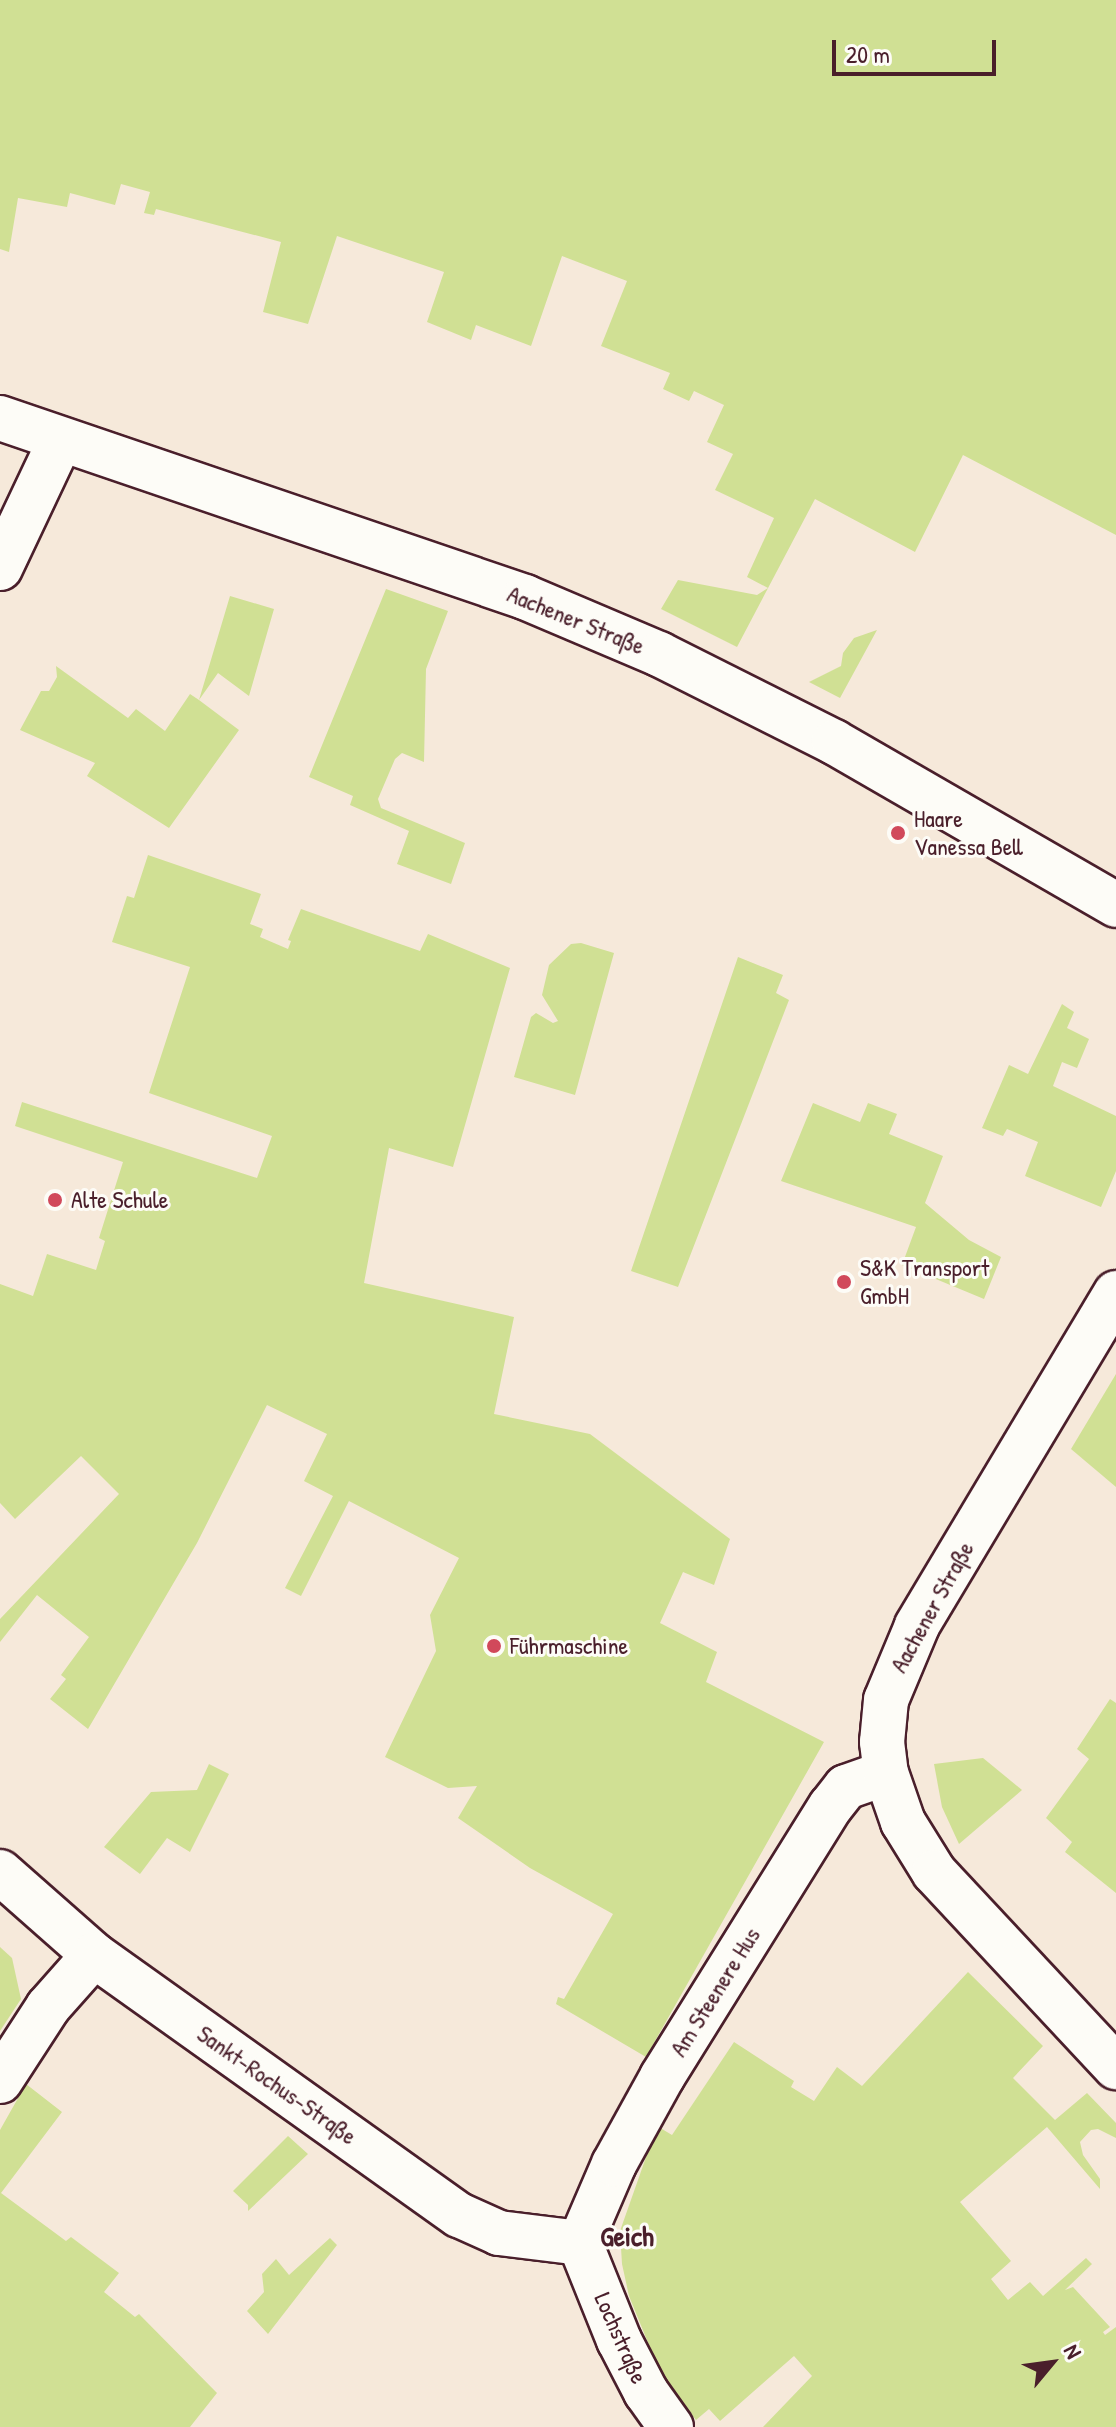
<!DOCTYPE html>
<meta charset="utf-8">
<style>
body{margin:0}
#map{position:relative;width:1116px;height:2427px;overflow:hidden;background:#f6e9da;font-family:"Patrick Hand",sans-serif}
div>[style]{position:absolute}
.green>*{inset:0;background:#d0e094}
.roads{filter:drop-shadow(2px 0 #4a1f2b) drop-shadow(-2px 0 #4a1f2b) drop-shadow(0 2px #4a1f2b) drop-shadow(0 -2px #4a1f2b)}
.minor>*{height:44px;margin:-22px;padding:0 22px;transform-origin:22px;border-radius:22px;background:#fdfcf7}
.tertiary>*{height:44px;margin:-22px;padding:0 22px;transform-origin:22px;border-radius:22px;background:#fdfcf7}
.dots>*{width:22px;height:22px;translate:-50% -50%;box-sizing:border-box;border:4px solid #fdfcf7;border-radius:50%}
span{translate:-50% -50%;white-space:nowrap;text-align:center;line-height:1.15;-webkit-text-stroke:6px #fdfcf7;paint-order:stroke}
.street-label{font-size:24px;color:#4a1f2b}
.poi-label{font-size:24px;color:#4a1f2b}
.left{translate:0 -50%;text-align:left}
.quarter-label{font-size:28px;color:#4a1f2b;font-weight:700}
.north{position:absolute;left:1012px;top:2323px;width:80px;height:80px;-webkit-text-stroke:6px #fdfcf7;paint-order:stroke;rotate:61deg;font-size:22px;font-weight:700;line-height:32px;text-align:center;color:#4a1f2b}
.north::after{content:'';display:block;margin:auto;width:28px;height:36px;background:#4a1f2b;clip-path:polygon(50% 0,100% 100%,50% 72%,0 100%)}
.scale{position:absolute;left:832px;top:40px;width:164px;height:36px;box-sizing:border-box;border:4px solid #4a1f2b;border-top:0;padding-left:10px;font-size:24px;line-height:28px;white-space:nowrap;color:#4a1f2b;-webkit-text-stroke:6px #fdfcf7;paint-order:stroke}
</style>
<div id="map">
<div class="green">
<i style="clip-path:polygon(0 0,1116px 0,1116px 535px,963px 455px,915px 552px,815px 499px,737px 647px,661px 609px,678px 580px,757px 595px,768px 588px,747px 577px,774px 518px,715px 490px,733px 454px,707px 442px,724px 405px,694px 391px,689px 401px,663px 389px,670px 373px,601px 346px,627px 281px,562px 256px,531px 346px,476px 325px,471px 340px,427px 322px,444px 272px,337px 236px,308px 324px,263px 312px,281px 242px,156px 209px,154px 215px,144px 213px,150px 192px,121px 184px,115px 205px,70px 193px,67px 207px,18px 198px,9px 252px,0 249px)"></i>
<i style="clip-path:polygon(386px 589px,448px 611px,426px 669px,424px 762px,402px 753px,395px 759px,378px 799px,381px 808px,465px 843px,451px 884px,397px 864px,409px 831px,350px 805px,353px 796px,309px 777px)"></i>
<i style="clip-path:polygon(230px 596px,274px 609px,249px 696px,218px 673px,199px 700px,239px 730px,169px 828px,87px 776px,95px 763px,20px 730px,41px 691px,49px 691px,57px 677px,56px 666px,128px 718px,136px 709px,165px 731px,190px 694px,199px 700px)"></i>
<i style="clip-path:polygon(877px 630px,840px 698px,809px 682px,841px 666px,843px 653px,854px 638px)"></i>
<i style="clip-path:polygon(148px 855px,261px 894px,250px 924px,263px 929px,260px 937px,288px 949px,291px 941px,288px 940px,301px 909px,420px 951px,428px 934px,510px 968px,453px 1167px,389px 1148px,364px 1283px,514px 1317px,494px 1414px,590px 1434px,730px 1539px,714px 1585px,683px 1572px,660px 1623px,717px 1652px,706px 1682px,824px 1742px,646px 2057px,556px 2004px,558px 1997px,564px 1999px,613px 1914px,530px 1868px,458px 1818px,477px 1786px,448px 1788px,385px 1757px,436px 1651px,430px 1615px,459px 1558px,349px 1501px,301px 1596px,285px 1588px,333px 1496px,304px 1481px,327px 1434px,267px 1405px,197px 1543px,88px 1729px,50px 1699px,66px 1679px,61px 1675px,89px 1637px,37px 1595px,0 1642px,0 1619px,119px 1494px,81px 1456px,15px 1519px,0 1503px,0 1284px,33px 1296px,47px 1254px,96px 1270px,105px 1241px,99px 1238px,123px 1162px,15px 1126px,22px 1102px,257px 1178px,272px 1136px,149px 1093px,190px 967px,112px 942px,127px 896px,134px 898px)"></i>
<i style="clip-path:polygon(581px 943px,614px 953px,575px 1095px,514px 1077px,531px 1017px,536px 1013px,553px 1023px,558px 1021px,542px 995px,549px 965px,571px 944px)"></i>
<i style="clip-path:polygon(738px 957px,783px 975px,776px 993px,789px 1000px,678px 1287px,631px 1271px)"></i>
<i style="clip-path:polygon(1062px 1004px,1074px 1012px,1067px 1028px,1089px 1039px,1077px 1068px,1062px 1062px,1053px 1086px,1116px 1116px,1116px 1171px,1101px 1207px,1025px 1176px,1038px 1142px,1007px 1129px,1003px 1136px,982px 1128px,1009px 1065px,1028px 1074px)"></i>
<i style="clip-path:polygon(813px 1103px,860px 1122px,868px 1103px,897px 1114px,889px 1134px,943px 1156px,925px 1203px,969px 1240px,1001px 1257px,984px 1299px,902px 1265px,916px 1227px,781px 1181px)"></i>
<i style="clip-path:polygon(1116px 1374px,1116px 1487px,1071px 1449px)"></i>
<i style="clip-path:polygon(1110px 1699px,1116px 1703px,1116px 1893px,1065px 1852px,1072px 1842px,1046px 1818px,1089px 1759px,1077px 1749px)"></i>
<i style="clip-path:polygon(983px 1758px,1022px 1790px,959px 1844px,942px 1807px,934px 1764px)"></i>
<i style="clip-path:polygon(209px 1764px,229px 1774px,190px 1852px,167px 1838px,140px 1874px,104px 1847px,151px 1792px,197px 1790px)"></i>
<i style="clip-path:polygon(0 1947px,12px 1958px,21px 1999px,0 2031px)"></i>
<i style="clip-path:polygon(968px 1972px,1043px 2046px,1013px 2078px,1055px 2120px,1087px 2093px,1116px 2123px,1116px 2138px,1098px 2129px,1091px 2130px,1080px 2142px,1083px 2155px,1100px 2179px,1100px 2189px,1047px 2127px,960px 2202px,1011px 2261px,991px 2279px,1008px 2300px,1030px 2282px,1043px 2296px,1086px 2258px,1092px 2264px,1065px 2290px,1073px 2287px,1110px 2327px,1103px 2332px,1105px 2335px,1116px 2327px,1116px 2427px,763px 2427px,812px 2376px,794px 2356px,720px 2421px,709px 2409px,696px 2420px,662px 2377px,629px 2296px,622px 2264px,620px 2231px,657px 2126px,672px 2135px,734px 2042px,794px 2081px,791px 2087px,814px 2101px,837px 2067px,862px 2086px)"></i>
<i style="clip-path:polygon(26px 2084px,62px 2112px,1px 2193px,66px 2241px,71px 2237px,119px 2273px,104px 2292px,135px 2317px,139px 2314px,217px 2393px,190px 2427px,0 2427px,0 2130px)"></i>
<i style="clip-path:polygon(288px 2136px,308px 2154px,248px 2211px,248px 2205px,233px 2191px)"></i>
<i style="clip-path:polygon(330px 2238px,337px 2245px,268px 2334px,247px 2311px,264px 2292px,262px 2274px,276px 2259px,289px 2275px)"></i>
</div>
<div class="roads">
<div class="minor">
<i style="left:0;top:568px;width:140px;rotate:-64.7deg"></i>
<i style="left:0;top:1872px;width:125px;rotate:41.4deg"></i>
<i style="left:94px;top:1955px;width:448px;rotate:35.5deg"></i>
<i style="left:459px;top:2215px;width:44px;rotate:24.2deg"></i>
<i style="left:499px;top:2233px;width:82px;rotate:7deg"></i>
<i style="left:0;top:2081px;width:88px;rotate:-57deg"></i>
<i style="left:48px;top:2007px;width:69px;rotate:-48.5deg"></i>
<i style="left:580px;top:2243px;width:86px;rotate:-66.7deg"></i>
<i style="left:614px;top:2164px;width:99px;rotate:-61.1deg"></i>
<i style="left:662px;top:2077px;width:319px;rotate:-58.1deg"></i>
<i style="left:831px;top:1806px;width:24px;rotate:-52deg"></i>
<i style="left:846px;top:1787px;width:42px;rotate:-19.3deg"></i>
<i style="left:580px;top:2243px;width:105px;rotate:68.1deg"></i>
<i style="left:619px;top:2340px;width:59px;rotate:62.6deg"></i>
<i style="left:646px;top:2392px;width:43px;rotate:54.5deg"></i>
</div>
<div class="tertiary">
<i style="left:0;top:418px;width:555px;rotate:18.83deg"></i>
<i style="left:525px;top:597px;width:146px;rotate:23deg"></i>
<i style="left:659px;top:654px;width:196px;rotate:26.7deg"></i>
<i style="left:834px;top:742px;width:326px;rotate:30deg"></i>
<i style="left:1116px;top:1293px;width:388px;rotate:120.9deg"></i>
<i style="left:917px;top:1626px;width:80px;rotate:112.7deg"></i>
<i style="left:886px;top:1700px;width:42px;rotate:95.4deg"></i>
<i style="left:882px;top:1742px;width:31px;rotate:83deg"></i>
<i style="left:886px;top:1773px;width:52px;rotate:70.9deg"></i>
<i style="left:903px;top:1822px;width:59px;rotate:58.2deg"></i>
<i style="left:934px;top:1872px;width:267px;rotate:47deg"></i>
</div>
</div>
<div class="dots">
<i style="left:898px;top:833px;background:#d1495b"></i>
<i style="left:55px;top:1200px;background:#d1495b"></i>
<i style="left:844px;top:1282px;background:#d1495b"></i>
<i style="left:494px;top:1646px;background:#d1495b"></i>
</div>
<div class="street-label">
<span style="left:576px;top:620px;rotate:22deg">Aachener Straße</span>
<span style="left:932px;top:1607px;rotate:-61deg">Aachener Straße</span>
<span style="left:715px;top:1992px;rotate:-58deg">Am Steenere Hus</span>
<span style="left:277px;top:2085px;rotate:35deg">Sankt-Rochus-Straße</span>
<span style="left:621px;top:2338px;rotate:66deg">Lochstraße</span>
</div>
<div class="poi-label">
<span class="left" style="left:914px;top:833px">Haare<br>Vanessa Bell</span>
<span class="left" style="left:71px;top:1200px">Alte Schule</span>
<span class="left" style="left:860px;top:1282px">S&amp;K Transport<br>GmbH</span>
<span class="left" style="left:510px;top:1646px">Führmaschine</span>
</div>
<div class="quarter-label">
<span style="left:627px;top:2236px">Geich</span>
</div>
<div class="north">N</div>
<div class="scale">20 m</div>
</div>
